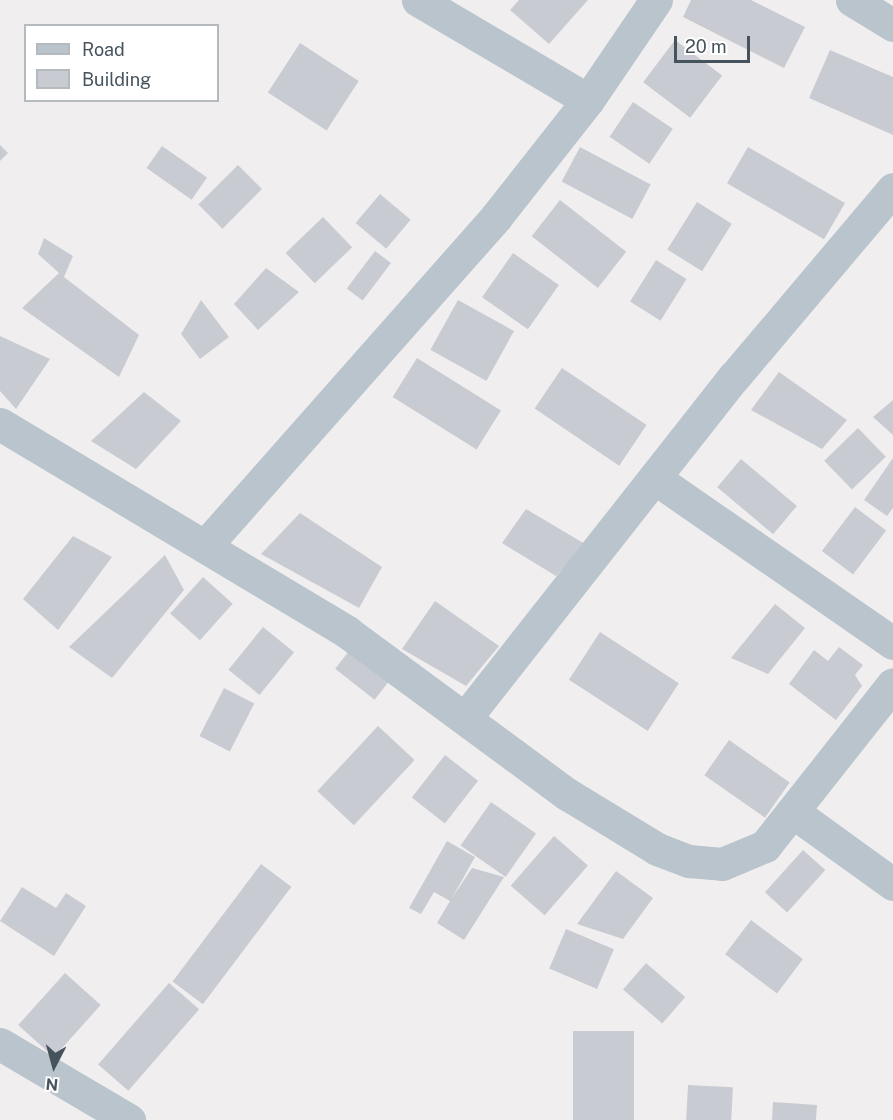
<!DOCTYPE html>
<style>
body{margin:0}
#map{position:relative;width:893px;height:1120px;overflow:hidden;background:#f1eeef;font-family:"Public Sans",sans-serif}
div>[style]{position:absolute}
.building>*{inset:0;background:#c8ccd2;transform-origin:0 0}
.minor>*{height:33px;margin:-16.5px;padding:0 16.5px;transform-origin:16.5px;border-radius:16.5px;background:#b9c4cc}
span{translate:-50% -50%;white-space:nowrap;text-align:center;line-height:1.15;-webkit-text-stroke:4.5px #fff;paint-order:stroke}
.legend{position:absolute;left:24px;top:24px;width:195px;height:78px;box-sizing:border-box;background:#fff;border:2px solid #b5babe;margin:0;padding:8px 10px;list-style:none;font-size:18px;color:#46535d}
.legend li{display:flex;align-items:center;gap:12px;height:30px}
.legend b{width:30px;border:2px solid #b5babe}
.north{position:absolute;left:24px;top:1036px;width:60px;height:60px;-webkit-text-stroke:4px #fff;paint-order:stroke;rotate:186deg;font-size:16px;font-weight:700;line-height:24px;text-align:center;color:#46535d}
.north::after{content:'';display:block;margin:auto;width:21px;height:27px;background:#46535d;clip-path:polygon(50% 0,100% 100%,50% 72%,0 100%)}
.scale{position:absolute;left:674px;top:36px;width:76px;height:27px;box-sizing:border-box;border:3px solid #46535d;border-top:0;padding-left:8px;font-size:18px;line-height:21px;white-space:nowrap;color:#46535d;-webkit-text-stroke:4px #fff;paint-order:stroke}
</style>
<div id="map">
<div class="building">
<i style="clip-path:polygon(519px 0,588px 0,549px 44px,510px 10px)"></i>
<i style="clip-path:polygon(691px 0,751px 0,805px 27px,784px 68px,683px 17px)"></i>
<i style="left:675px;top:40px;width:59px;height:53px;rotate:37deg"></i>
<i style="left:300px;top:43px;width:70px;height:59px;rotate:33deg"></i>
<i style="clip-path:polygon(830px 50px,893px 77px,893px 135px,809px 98px)"></i>
<i style="left:633px;top:102px;width:48px;height:42px;rotate:34deg"></i>
<i style="clip-path:polygon(0 145px,8px 153px,0 161px)"></i>
<i style="left:162px;top:146px;width:55px;height:27px;rotate:35deg"></i>
<i style="left:580px;top:147px;width:80px;height:39px;rotate:28deg"></i>
<i style="left:748px;top:147px;width:112px;height:42px;rotate:30deg"></i>
<i style="left:238px;top:165px;width:34px;height:56px;rotate:45deg"></i>
<i style="left:380px;top:194px;width:40px;height:38px;rotate:40deg"></i>
<i style="left:560px;top:200px;width:84px;height:46px;rotate:38deg"></i>
<i style="left:697px;top:202px;width:41px;height:56px;rotate:32deg"></i>
<i style="left:323px;top:217px;width:42px;height:52px;rotate:46deg"></i>
<i style="clip-path:polygon(44px 238px,73px 256px,64px 277px,139px 335px,119px 377px,22px 308px,59px 273px,38px 254px)"></i>
<i style="left:375px;top:251px;width:20px;height:47px;rotate:37deg"></i>
<i style="left:513px;top:253px;width:56px;height:54px;rotate:35deg"></i>
<i style="left:656px;top:260px;width:36px;height:49px;rotate:32deg"></i>
<i style="clip-path:polygon(266px 268px,299px 292px,258px 330px,234px 304px)"></i>
<i style="clip-path:polygon(201px 300px,229px 337px,200px 359px,181px 334px)"></i>
<i style="left:458px;top:300px;width:64px;height:57px;rotate:29deg"></i>
<i style="clip-path:polygon(0 336px,50px 359px,16px 409px,0 391px)"></i>
<i style="left:417px;top:358px;width:99px;height:46px;rotate:32deg"></i>
<i style="left:562px;top:368px;width:102px;height:49px;rotate:34deg"></i>
<i style="clip-path:polygon(779px 372px,847px 420px,822px 449px,751px 410px)"></i>
<i style="clip-path:polygon(144px 392px,181px 421px,136px 469px,91px 441px)"></i>
<i style="clip-path:polygon(893px 400px,893px 435px,873px 417px)"></i>
<i style="left:858px;top:428px;width:40px;height:47px;rotate:46deg"></i>
<i style="clip-path:polygon(893px 458px,893px 508px,887px 516px,864px 500px)"></i>
<i style="left:741px;top:459px;width:73px;height:37px;rotate:40deg"></i>
<i style="left:855px;top:507px;width:39px;height:55px;rotate:37deg"></i>
<i style="clip-path:polygon(526px 509px,585px 544px,556px 576px,502px 543px)"></i>
<i style="clip-path:polygon(300px 513px,382px 567px,359px 608px,261px 554px)"></i>
<i style="clip-path:polygon(73px 536px,112px 557px,58px 630px,23px 599px)"></i>
<i style="clip-path:polygon(165px 555px,184px 590px,112px 678px,69px 647px)"></i>
<i style="left:203px;top:577px;width:40px;height:49px;rotate:42deg"></i>
<i style="clip-path:polygon(435px 601px,499px 646px,466px 686px,402px 649px)"></i>
<i style="clip-path:polygon(775px 604px,805px 628px,768px 674px,731px 658px)"></i>
<i style="left:263px;top:627px;width:40px;height:55px;rotate:39deg"></i>
<i style="left:600px;top:632px;width:94px;height:57px;rotate:33deg"></i>
<i style="left:353px;top:646px;width:50px;height:29px;rotate:38deg"></i>
<i style="clip-path:polygon(839px 647px,863px 665px,855px 675px,862px 686px,836px 720px,789px 684px,814px 650px,828px 661px)"></i>
<i style="left:224px;top:688px;width:34px;height:54px;rotate:27deg"></i>
<i style="left:378px;top:726px;width:50px;height:89px;rotate:43deg"></i>
<i style="left:729px;top:740px;width:74px;height:43px;rotate:35deg"></i>
<i style="left:445px;top:755px;width:42px;height:54px;rotate:38deg"></i>
<i style="left:491px;top:802px;width:55px;height:53px;rotate:35deg"></i>
<i style="left:554px;top:836px;width:45px;height:66px;rotate:41deg"></i>
<i style="clip-path:polygon(447px 841px,475px 857px,452px 898px,472px 868px,504px 877px,464px 940px,437px 923px,450px 901px,434px 892px,421px 914px,409px 908px)"></i>
<i style="left:803px;top:850px;width:30px;height:57px;rotate:42deg"></i>
<i style="left:261px;top:864px;width:38px;height:147px;rotate:37deg"></i>
<i style="clip-path:polygon(616px 871px,653px 898px,623px 939px,577px 924px)"></i>
<i style="clip-path:polygon(22px 887px,56px 908px,66px 893px,86px 906px,54px 956px,0 921px)"></i>
<i style="left:751px;top:920px;width:65px;height:43px;rotate:37deg"></i>
<i style="left:566px;top:929px;width:52px;height:43px;rotate:23deg"></i>
<i style="left:646px;top:963px;width:52px;height:35px;rotate:41deg"></i>
<i style="left:65px;top:973px;width:48px;height:70px;rotate:42deg"></i>
<i style="left:169px;top:983px;width:40px;height:108px;rotate:41deg"></i>
<i style="left:573px;top:1031px;width:61px;height:89px"></i>
<i style="left:688px;top:1085px;width:45px;height:35px;rotate:3deg"></i>
<i style="clip-path:polygon(773px 1102px,817px 1105px,816px 1120px,772px 1120px)"></i>
</div>
<div class="minor">
<i style="left:418px;top:0;width:197px;rotate:30.5deg"></i>
<i style="left:852px;top:0;width:48px;rotate:31.4deg"></i>
<i style="left:0;top:424px;width:405px;rotate:30.9deg"></i>
<i style="left:347px;top:632px;width:273px;rotate:36.4deg"></i>
<i style="left:567px;top:794px;width:105px;rotate:31.4deg"></i>
<i style="left:657px;top:849px;width:34px;rotate:21deg"></i>
<i style="left:689px;top:861px;width:33px;rotate:5deg"></i>
<i style="left:722px;top:864px;width:47px;rotate:-22.7deg"></i>
<i style="left:765px;top:846px;width:206px;rotate:-51.7deg"></i>
<i style="left:656px;top:479px;width:288px;rotate:34.7deg"></i>
<i style="left:206px;top:545px;width:438px;rotate:-48.5deg"></i>
<i style="left:496px;top:217px;width:149px;rotate:-51.8deg"></i>
<i style="left:588px;top:100px;width:121px;rotate:-55.8deg"></i>
<i style="left:466px;top:717px;width:433px;rotate:-51.8deg"></i>
<i style="left:734px;top:377px;width:246px;rotate:-49.8deg"></i>
<i style="left:793px;top:812px;width:123px;rotate:35.8deg"></i>
<i style="left:0;top:1044px;width:150px;rotate:30.5deg"></i>
</div>
<ul class="legend">
<li><b style="height:8px;background:#b9c4cc"></b>Road</li>
<li><b style="height:16px;background:#c8ccd2"></b>Building</li>
</ul>
<div class="north">N</div>
<div class="scale">20 m</div>
</div>
